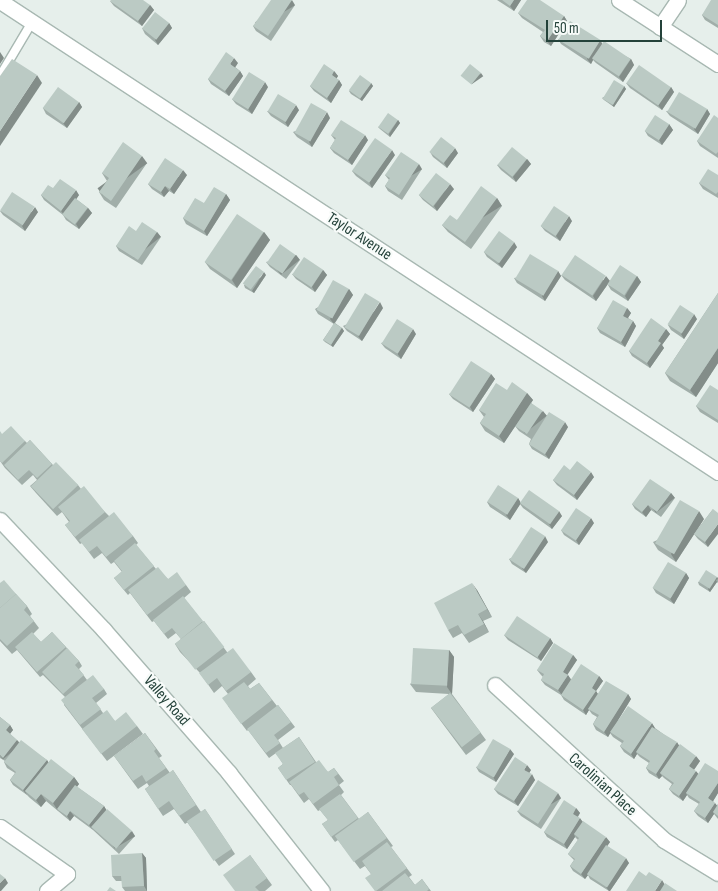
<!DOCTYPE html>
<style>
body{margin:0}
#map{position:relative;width:718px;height:891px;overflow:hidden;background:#e6efeb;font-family:"Sofia Sans Condensed",sans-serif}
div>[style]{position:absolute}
.roads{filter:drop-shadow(1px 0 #a8b8b2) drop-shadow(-1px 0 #a8b8b2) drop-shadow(0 1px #a8b8b2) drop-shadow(0 -1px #a8b8b2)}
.service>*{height:8px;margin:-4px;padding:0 4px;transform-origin:4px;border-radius:4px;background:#fff}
.minor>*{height:15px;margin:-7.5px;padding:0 7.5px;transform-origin:7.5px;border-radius:7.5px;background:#fff}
.wall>*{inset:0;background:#a1aea9}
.shaded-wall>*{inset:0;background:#838d89;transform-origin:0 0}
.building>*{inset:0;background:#bbcac4;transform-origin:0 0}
span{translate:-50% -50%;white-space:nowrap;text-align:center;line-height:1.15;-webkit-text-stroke:4.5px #f7fbf9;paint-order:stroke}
.street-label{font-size:16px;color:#24423a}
.scale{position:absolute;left:546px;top:20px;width:116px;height:22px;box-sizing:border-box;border:2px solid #24423a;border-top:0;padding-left:6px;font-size:15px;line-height:18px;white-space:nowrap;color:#24423a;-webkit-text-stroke:4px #f7fbf9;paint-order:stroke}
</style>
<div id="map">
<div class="roads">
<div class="service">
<i style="left:0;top:76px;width:63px;rotate:-59.3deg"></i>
</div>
<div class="minor">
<i style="left:619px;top:0;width:118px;rotate:32.9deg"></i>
<i style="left:0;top:1px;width:859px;rotate:33.26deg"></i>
<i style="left:660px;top:27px;width:32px;rotate:-56deg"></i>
<i style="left:0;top:520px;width:151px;rotate:46.6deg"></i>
<i style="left:104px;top:630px;width:190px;rotate:48.8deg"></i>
<i style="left:229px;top:773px;width:150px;rotate:51.8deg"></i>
<i style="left:495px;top:685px;width:229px;rotate:42.5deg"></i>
<i style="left:664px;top:840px;width:63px;rotate:31.4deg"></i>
<i style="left:0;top:827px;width:82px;rotate:35deg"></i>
<i style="left:67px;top:874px;width:26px;rotate:140deg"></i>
</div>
</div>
<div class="wall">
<i style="clip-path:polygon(497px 0,521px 0,514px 11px)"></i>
<i style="clip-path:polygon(718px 0,718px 28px,705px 20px,702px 15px)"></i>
<i style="clip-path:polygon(110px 1px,150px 5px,154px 10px,142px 26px,114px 6px)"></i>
<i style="clip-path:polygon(295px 5px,271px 41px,256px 31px,253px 26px)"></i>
<i style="clip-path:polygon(518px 13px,564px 16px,567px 21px,551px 46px,544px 42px,540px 36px,543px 32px,522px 18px)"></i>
<i style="clip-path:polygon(169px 23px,172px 28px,158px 45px,145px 34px,142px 28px)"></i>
<i style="clip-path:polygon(558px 39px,600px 40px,602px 44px,631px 59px,634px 65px,623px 82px,596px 63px,593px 60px,591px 64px,561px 44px)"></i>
<i style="clip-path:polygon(238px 63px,235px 67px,240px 71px,243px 76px,229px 96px,211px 84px,208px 79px)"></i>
<i style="clip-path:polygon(334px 71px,338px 76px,336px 79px,339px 80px,342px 85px,331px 103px,314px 91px,310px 86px)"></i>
<i style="clip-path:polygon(371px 83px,373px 86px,362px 101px,351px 94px,349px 91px)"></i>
<i style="clip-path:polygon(626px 83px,671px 87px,674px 92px,662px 110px,630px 88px)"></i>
<i style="clip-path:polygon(624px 86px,626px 89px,614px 107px,604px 100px,602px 98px)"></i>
<i style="clip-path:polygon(268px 87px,252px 114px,236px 104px,232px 99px)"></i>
<i style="clip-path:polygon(79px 102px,82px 107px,67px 128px,46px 114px,43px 108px)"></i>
<i style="clip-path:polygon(707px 109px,710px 114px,698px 134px,670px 116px,666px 111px)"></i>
<i style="clip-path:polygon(299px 110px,288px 127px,271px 116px,267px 111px)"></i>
<i style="clip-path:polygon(330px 118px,312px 147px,297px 137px,293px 132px)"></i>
<i style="clip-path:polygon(718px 118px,718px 158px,700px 146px,697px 141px)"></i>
<i style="clip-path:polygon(398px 120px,400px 123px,390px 137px,380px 129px,378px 127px)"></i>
<i style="clip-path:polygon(669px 124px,673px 130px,662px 145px,648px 136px,645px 131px)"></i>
<i style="clip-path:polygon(331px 135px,368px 140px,352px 165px,334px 153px,330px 148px,335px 140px)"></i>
<i style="clip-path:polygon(430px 152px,458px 153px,447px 168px,433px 157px)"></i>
<i style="clip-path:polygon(395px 155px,372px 188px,356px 176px,352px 171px)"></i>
<i style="clip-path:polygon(527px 159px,531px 164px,516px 182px,501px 170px,497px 165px)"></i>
<i style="clip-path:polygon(147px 163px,116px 208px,104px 200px,99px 192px,107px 181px,102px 173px)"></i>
<i style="clip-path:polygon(422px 169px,402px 200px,388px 191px,385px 186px,389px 180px,385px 175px)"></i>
<i style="clip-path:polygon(187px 175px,174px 194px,169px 191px,164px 197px,152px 189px,148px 184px)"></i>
<i style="clip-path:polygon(718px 175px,718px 198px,703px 189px,699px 183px)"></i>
<i style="clip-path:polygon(53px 188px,79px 195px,76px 199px,88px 208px,92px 213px,79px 229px,66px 220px,63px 215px,44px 200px,41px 195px)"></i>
<i style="clip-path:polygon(454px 189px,437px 211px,423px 200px,419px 195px)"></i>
<i style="clip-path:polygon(226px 194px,230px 200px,207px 236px,186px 224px,183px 218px,204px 203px)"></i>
<i style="clip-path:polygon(497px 198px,502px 206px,471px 249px,448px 232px,442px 225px,457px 220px)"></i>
<i style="clip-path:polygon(0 211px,38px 212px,25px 231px,3px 215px)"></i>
<i style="clip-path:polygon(572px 221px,560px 241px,545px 231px,541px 226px)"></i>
<i style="clip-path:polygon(136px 231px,157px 232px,161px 237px,142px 265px,119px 251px,116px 246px)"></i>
<i style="clip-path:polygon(264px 232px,270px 240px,237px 288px,210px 269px,205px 262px)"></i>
<i style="clip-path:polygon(517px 247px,502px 268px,487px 257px,484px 252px)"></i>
<i style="clip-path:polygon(296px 255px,300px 260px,286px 279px,270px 267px,266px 262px)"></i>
<i style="clip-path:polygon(323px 270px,327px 275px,315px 292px,296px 279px,292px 274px)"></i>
<i style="clip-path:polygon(558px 271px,561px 276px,545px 301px,517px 283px,514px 278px)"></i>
<i style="clip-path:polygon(266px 275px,254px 293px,245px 288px,244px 285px)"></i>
<i style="clip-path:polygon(561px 275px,610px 281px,596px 301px,565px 280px)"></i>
<i style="clip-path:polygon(637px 276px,641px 282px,628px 301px,611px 290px,608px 285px)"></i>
<i style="clip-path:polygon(349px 289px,353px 295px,335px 323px,342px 328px,344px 331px,333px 347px,325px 342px,323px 340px,334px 324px,318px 314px,315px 309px)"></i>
<i style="clip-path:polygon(718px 293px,718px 363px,696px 397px,670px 381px,665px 373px)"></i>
<i style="clip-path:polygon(383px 308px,362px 341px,347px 331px,343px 326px)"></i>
<i style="clip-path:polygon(627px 308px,631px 313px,628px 318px,633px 321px,636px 326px,625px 347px,600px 333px,597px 328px)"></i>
<i style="clip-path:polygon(697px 319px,684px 339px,671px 330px,668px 325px)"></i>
<i style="clip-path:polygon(666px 329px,670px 334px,662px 345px,664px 348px,650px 368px,632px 356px,629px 351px)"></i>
<i style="clip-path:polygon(416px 334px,401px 359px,385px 348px,381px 343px)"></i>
<i style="clip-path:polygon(491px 374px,495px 379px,473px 412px,453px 399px,449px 394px)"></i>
<i style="clip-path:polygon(507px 390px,527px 393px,533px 400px,531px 403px,546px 415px,568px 427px,549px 459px,532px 449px,529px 444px,531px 439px,519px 431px,515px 426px,504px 443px,485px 431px,480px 423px,484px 417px,479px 410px)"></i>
<i style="clip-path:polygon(718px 390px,718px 423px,700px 412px,696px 406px)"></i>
<i style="clip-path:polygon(2px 434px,25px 441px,27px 443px,30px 440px,53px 465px,78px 485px,81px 489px,105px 512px,109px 516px,133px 536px,138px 543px,136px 545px,156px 569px,168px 579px,186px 585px,191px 592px,184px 598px,203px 622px,204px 621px,227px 652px,251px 672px,256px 679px,248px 686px,250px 689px,259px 683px,277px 706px,278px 705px,295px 727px,278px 740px,283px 748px,299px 737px,316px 762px,328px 772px,334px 768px,344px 781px,339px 785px,344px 792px,341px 795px,359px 819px,368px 812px,393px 846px,391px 847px,412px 875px,409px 877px,415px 885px,422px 879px,431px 891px,375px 891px,371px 874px,365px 866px,360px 869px,338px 840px,335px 842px,322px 824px,328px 820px,320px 810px,318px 811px,309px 799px,304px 803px,291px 785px,290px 785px,278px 768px,283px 764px,276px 753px,269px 758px,248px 730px,247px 731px,228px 706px,228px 694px,222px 686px,214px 693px,200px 673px,180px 652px,175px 644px,181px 639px,176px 633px,168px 639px,154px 621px,152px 622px,130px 593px,128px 595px,118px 583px,114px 578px,122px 572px,114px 562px,111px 564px,102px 553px,94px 559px,82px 543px,80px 544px,65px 525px,69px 522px,62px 512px,57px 516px,36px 493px,30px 486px,37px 480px,33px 475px,22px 485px,5px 468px,0 461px)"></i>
<i style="clip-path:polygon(570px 470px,594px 477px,577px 500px,557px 485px,553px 480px)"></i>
<i style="clip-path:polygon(671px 493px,675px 498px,661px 517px,651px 510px,646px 517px,635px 509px,632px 504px)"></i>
<i style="clip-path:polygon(518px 498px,520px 502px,562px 516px,552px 529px,523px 508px,520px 504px,510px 520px,490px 507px,487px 502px)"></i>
<i style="clip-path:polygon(713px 509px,708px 547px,698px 539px,694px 534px)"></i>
<i style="clip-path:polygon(704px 519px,676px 562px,658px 550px,653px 542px)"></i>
<i style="clip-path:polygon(594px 523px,579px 545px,564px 535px,561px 530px)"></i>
<i style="clip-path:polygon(548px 542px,526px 573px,512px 564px,509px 559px)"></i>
<i style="clip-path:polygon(686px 573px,689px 578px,674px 604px,656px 593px,653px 588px)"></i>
<i style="clip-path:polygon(717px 577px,717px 578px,718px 577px,718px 583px,717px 582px,710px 592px,699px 585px,698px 582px)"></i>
<i style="clip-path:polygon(0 583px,16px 594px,27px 606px,32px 614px,30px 616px,39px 628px,33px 634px,41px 642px,52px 632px,79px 661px,82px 666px,79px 669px,87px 680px,104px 689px,107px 694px,96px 703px,103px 713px,115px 721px,137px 726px,143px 734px,107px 761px,64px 705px,65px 697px,43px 675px,40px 677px,17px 650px,12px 654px,0 641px)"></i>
<i style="clip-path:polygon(477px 590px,492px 617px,483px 621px,489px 632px,469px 643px,462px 633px,453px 638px,448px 630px)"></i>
<i style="clip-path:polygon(504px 635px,550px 638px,553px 643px,541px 661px,508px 640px)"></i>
<i style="clip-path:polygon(449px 650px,454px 657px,452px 694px,486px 740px,466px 755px,431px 708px,449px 694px,416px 692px,410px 684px)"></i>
<i style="clip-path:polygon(573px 655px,577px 660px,567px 674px,571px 679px,599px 676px,603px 681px,596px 691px,598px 694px,628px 694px,631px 699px,618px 720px,655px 728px,700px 761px,694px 770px,698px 774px,718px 771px,718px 793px,713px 801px,717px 806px,718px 804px,718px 819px,714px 814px,708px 823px,698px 816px,694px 811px,699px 804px,689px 798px,687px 795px,683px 801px,673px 794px,669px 789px,672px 784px,664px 778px,662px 776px,659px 779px,649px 773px,646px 768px,649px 763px,640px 757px,637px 754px,634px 759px,624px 752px,620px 746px,622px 743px,613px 737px,610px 733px,608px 737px,596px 730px,593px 724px,597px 717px,592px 714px,589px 710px,586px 715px,564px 700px,561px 695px,545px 685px,541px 680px,543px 677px,541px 675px,537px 670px)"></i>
<i style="clip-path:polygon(0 717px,10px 725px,13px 730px,10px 734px,19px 742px,47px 760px,48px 762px,74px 777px,79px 784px,77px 787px,104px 806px,106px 810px,135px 836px,119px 854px,93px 830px,74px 816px,70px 821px,46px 801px,41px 807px,30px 798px,27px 795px,13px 785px,10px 780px,15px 773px,7px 768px,4px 762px,5px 761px,0 758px)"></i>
<i style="clip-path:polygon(145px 733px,162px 756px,159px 758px,170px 773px,173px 770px,201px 812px,205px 809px,235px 854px,219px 866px,187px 822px,195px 817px,185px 824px,174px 809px,163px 816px,145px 789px,149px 786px,147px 783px,138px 789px,114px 756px)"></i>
<i style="clip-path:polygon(514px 754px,496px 782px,479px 772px,476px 767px)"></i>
<i style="clip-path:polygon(531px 770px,529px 773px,535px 780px,518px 806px,498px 794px,494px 789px)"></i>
<i style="clip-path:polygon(561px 798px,541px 829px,521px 816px,517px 811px)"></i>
<i style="clip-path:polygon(576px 808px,580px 813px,578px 817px,582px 821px,610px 842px,607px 846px,629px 863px,610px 891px,609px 891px,590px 879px,588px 875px,585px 879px,573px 871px,570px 866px,574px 860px,568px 854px,578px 840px,575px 837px,567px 849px,547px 837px,544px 832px)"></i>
<i style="clip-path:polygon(142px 853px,146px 858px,147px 891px,125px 891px,122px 887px,122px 881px,116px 881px,112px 876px)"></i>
<i style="clip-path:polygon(250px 855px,272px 885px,265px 891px,235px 891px)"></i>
</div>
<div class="shaded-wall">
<i style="left:292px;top:0;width:6px;height:43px;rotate:59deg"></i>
<i style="clip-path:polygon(514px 0,521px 0,514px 11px,510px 6px)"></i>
<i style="clip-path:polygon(150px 5px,154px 10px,142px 26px,138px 21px)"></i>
<i style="clip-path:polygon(564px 16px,567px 21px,551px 46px,547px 41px)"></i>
<i style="clip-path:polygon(169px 23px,172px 28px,158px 45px,155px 40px)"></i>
<i style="clip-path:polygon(600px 40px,603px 45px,592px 58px,593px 60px,591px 64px,587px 59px)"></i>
<i style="clip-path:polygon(0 52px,4px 58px,0 64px)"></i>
<i style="clip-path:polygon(234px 58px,238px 63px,234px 69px,230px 64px)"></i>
<i style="clip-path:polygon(631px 59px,634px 65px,623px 82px,619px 77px)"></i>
<i style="clip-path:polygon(240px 71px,243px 76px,229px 96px,225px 91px)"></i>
<i style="clip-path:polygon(334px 71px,338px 76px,335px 81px,332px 75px)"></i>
<i style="left:481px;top:73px;width:4px;height:14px;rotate:56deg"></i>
<i style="clip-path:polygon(37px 75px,42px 83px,0 146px,0 131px)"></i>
<i style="clip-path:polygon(339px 80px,342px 85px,331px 103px,327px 98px)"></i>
<i style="clip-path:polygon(265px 82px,268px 87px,252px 114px,248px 109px)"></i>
<i style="clip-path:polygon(371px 83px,373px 86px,362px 101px,360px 99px)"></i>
<i style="clip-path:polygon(624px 86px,626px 89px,614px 107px,612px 105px)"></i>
<i style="clip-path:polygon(671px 87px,674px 92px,662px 110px,658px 105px)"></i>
<i style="clip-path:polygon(79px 102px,82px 107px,67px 128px,63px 123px)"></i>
<i style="clip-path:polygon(296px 105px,299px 110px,288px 127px,285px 122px)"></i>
<i style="clip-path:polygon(707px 109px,710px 114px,698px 134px,694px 129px)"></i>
<i style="clip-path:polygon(327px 112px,330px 118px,312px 147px,309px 142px)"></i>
<i style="clip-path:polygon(398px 120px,400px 123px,390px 137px,389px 134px)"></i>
<i style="clip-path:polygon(669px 124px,673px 130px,662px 145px,659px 140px)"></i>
<i style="clip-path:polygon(365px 135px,368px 140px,352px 165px,348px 160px)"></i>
<i style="clip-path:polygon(455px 148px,458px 153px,447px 168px,444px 163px)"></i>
<i style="clip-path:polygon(392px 150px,395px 155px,372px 188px,369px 182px)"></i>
<i style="left:142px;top:156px;width:9px;height:55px;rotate:54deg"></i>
<i style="clip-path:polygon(527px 159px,531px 164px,516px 182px,513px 177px)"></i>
<i style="left:419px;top:164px;width:6px;height:37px;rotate:59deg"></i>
<i style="clip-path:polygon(183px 170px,187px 175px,174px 194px,170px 189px)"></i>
<i style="clip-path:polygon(450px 184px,454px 189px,437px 211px,434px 206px)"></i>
<i style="clip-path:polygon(165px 186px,169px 191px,164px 197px,161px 192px)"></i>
<i style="clip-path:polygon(76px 190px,79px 195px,65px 216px,61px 211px)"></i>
<i style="clip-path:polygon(226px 194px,230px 200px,207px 236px,204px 231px)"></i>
<i style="left:497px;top:198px;width:9px;height:54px;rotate:58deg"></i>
<i style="clip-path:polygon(35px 207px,38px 212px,25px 231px,22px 226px)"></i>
<i style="clip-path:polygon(88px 208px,92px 213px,79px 229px,76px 224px)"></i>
<i style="clip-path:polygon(569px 216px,572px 221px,560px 241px,556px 236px)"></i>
<i style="left:157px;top:232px;width:6px;height:34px;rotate:51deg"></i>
<i style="clip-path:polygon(264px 232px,270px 240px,237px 288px,232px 280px)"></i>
<i style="clip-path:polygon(514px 242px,517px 247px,502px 268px,498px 263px)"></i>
<i style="left:296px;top:255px;width:6px;height:24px;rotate:51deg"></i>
<i style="clip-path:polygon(323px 270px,327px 275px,315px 292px,312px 287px)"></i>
<i style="clip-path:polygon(558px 271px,561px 276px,545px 301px,542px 296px)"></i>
<i style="clip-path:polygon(264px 272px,266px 275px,254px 293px,252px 291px)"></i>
<i style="clip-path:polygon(606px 276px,610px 281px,596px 301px,593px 296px)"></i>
<i style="clip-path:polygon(637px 276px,641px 282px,628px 301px,625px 296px)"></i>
<i style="clip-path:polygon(349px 289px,353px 295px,334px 324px,330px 319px)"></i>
<i style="clip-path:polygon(380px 302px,383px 308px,362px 341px,358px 336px)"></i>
<i style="clip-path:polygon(627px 308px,631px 313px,626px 321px,623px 316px)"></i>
<i style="clip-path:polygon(694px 314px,697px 319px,684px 339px,681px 334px)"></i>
<i style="clip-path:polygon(633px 321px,636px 326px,625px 347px,621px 342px)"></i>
<i style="clip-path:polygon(342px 328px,344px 331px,333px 347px,331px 345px)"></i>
<i style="clip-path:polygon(413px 329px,416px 334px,401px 359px,397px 353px)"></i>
<i style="clip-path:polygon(666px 329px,670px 334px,662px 345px,664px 348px,650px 368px,647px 363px,658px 341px)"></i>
<i style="clip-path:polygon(718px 348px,718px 363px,696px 397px,690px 390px)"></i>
<i style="clip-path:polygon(491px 374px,495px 379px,473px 412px,470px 407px)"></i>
<i style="clip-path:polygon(527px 393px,533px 400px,504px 443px,499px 436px)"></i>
<i style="left:543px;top:411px;width:6px;height:28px;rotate:51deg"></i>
<i style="clip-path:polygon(565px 422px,568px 427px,549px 459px,545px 454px)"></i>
<i style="clip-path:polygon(591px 472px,594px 477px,577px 500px,574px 495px)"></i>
<i style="left:671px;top:493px;width:6px;height:24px;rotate:51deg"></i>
<i style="clip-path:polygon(518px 498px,521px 503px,510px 520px,506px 515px)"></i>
<i style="clip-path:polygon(648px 505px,651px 510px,646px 517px,642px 512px)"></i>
<i style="clip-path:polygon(559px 511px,562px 516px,552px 529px,549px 524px)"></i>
<i style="clip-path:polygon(699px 511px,704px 519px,676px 562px,671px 554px)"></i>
<i style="clip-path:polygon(591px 518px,594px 523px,579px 545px,576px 540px)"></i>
<i style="clip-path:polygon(718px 524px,718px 534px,708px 547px,705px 542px)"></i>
<i style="clip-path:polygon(545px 536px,548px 542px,526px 573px,522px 568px)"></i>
<i style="clip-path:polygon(686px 573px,689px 578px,674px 604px,670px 599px)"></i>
<i style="clip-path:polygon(717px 577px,718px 579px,716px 580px,717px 582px,710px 592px,708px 589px)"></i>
<i style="clip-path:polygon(472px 583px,477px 590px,492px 617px,487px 609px)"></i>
<i style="clip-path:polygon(478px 614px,483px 621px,489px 632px,484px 624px)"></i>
<i style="clip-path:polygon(550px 638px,553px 643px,541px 661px,537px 656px)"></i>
<i style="clip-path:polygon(449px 650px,454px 657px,452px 694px,447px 687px)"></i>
<i style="clip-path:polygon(573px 655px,577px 660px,566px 677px,563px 672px)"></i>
<i style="clip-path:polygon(568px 675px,571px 680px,562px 695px,558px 690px)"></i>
<i style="clip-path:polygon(599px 676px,603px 681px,596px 691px,599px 696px,588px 709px,589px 710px,586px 715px,583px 710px,592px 688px)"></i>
<i style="clip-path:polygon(628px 694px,631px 699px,608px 737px,604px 732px)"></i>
<i style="clip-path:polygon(652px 723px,655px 728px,638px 753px,636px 752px,637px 754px,634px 759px,631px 754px)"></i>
<i style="clip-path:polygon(10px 725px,13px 730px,9px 735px,6px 730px)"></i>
<i style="left:17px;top:740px;width:6px;height:23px;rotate:51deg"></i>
<i style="clip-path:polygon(677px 742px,680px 747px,660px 773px,662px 776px,659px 779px,656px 774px)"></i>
<i style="clip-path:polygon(510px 749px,514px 754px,496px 782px,493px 777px)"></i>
<i style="clip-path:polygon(696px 756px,700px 761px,693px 771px,689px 766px)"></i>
<i style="clip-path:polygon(47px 760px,50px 765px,25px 791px,27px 795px,23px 790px)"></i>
<i style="clip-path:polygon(527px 765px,531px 770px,528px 775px,524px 770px)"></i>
<i style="clip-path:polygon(696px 771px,700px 776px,686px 793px,687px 795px,683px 801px,679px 796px)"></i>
<i style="clip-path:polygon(532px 774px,535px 780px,518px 806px,514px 801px)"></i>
<i style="clip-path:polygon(74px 777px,79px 784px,59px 810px,57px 809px,58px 811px,53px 803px)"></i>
<i style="clip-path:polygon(718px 783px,718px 793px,712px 803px,708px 798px)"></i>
<i style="left:558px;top:793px;width:6px;height:37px;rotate:59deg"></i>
<i style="clip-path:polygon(41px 794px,46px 801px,41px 807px,36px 800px)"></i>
<i style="clip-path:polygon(715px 803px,718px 807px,713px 812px,714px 814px,708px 823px,705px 818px)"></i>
<i style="clip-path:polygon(104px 806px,107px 811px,91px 827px,93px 830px,89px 825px)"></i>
<i style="clip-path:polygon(576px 808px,580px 813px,576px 819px,573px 814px)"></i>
<i style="clip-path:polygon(70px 811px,74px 816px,70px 821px,67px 816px)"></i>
<i style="clip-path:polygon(580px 818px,584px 824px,574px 834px,575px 837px,567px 849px,564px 844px)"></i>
<i style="left:132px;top:831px;width:6px;height:24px;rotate:59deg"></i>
<i style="clip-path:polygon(606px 837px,610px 842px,588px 874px,587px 874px,588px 875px,585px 879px,581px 874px)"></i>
<i style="clip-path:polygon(142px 853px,146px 858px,147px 891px,144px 886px)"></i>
<i style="clip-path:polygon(626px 858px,629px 863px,610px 891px,609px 891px,606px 887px)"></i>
<i style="clip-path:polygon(5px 878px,8px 883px,1px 891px,0 891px,0 883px)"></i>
<i style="clip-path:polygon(662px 880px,665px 885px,661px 891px,655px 891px)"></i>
</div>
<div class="building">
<i style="clip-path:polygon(111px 0,143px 0,150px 5px,138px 21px,110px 1px)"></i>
<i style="clip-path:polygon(271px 0,292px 0,268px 36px,253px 26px)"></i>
<i style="clip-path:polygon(502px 0,514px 0,510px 6px)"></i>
<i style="clip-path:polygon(527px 0,540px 0,564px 16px,547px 41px,540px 36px,545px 30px,518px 13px)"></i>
<i style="clip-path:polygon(711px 0,718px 0,718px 25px,702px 15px)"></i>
<i style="left:155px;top:12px;width:18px;height:21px;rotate:38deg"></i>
<i style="left:570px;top:21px;width:36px;height:22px;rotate:32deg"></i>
<i style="left:604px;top:41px;width:32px;height:21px;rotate:34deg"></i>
<i style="clip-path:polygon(226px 52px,234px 58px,230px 64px,240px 71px,225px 91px,208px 79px)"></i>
<i style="clip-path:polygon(12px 59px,37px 75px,0 131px,0 76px)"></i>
<i style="clip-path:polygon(324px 64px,334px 71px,332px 75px,339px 80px,327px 98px,310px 86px)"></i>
<i style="left:470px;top:64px;width:14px;height:15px;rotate:39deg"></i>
<i style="left:639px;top:65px;width:39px;height:22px;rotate:35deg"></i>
<i style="left:249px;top:72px;width:19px;height:32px;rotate:32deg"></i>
<i style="left:360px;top:75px;width:14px;height:19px;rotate:36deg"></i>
<i style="left:614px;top:80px;width:12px;height:22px;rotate:31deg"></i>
<i style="left:58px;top:87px;width:26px;height:26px;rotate:36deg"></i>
<i style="left:679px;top:92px;width:33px;height:23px;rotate:31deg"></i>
<i style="left:278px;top:94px;width:21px;height:20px;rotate:31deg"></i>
<i style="left:311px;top:103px;width:18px;height:34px;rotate:29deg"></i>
<i style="left:388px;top:113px;width:12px;height:17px;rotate:35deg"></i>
<i style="left:655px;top:115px;width:17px;height:19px;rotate:33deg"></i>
<i style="clip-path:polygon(714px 115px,718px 118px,718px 152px,716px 154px,697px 141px)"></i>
<i style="clip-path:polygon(341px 120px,365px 135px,348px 160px,330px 148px,336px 138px,331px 135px)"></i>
<i style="left:441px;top:137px;width:18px;height:19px;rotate:38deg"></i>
<i style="left:375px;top:138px;width:21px;height:40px;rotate:35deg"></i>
<i style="clip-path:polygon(123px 142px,142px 156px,111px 201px,99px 192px,109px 178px,102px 173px)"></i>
<i style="left:512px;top:147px;width:19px;height:23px;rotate:39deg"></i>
<i style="clip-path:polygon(401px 152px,419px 164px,399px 195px,385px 186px,390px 178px,385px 175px)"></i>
<i style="clip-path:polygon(165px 158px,183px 170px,170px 189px,165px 186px,161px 192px,148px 184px)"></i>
<i style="clip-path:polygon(708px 169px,718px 175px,718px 192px,716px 194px,699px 183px)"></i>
<i style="left:436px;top:173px;width:18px;height:28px;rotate:38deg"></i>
<i style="clip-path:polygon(60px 179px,76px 190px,61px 211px,41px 195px,48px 185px,53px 188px)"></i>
<i style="clip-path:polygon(481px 186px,497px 198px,465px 242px,442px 225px,450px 215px,457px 220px)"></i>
<i style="clip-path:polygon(214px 187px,226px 194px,204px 231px,183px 218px,195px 198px,204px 203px)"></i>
<i style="left:12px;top:192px;width:27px;height:22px;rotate:33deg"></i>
<i style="left:75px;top:198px;width:16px;height:21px;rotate:38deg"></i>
<i style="left:554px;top:206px;width:18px;height:24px;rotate:34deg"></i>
<i style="left:237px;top:214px;width:32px;height:58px;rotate:34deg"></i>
<i style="clip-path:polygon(142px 222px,157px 232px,138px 260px,116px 246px,129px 226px,136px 231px)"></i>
<i style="left:499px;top:231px;width:19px;height:26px;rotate:36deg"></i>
<i style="left:280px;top:244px;width:19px;height:23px;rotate:35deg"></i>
<i style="left:530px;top:254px;width:33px;height:29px;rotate:31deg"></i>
<i style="left:575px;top:255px;width:37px;height:24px;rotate:34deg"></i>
<i style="left:304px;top:257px;width:23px;height:21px;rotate:34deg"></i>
<i style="left:620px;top:265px;width:20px;height:23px;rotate:33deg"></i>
<i style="left:256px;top:266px;width:10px;height:22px;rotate:37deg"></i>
<i style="left:333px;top:280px;width:18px;height:34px;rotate:29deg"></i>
<i style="left:365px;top:293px;width:17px;height:40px;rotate:31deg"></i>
<i style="clip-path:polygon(718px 293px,718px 348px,690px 390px,665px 373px)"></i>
<i style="clip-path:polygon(613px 300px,627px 308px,623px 316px,633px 321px,621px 342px,597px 328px)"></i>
<i style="left:680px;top:305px;width:17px;height:23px;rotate:33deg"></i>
<i style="clip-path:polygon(651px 318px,666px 329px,658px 341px,661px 343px,647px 363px,629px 351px)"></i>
<i style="left:397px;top:319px;width:19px;height:29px;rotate:32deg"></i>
<i style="left:334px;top:323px;width:9px;height:20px;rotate:32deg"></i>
<i style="left:471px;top:361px;width:24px;height:40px;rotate:33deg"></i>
<i style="clip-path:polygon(512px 382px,527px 393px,499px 436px,480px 423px,486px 414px,479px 410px,496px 383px,507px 390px)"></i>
<i style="clip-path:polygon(710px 385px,718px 390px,718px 420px,696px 406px)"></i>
<i style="left:531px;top:403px;width:14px;height:28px;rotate:34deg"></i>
<i style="left:549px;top:412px;width:19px;height:38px;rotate:32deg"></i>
<i style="clip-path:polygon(11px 426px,25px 441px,2px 463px,0 461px,0 431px,2px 434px)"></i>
<i style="clip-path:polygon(30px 440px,52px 464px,37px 478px,29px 470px,18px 480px,4px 465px)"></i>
<i style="clip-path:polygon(577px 461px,591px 472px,574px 495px,553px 480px,564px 465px,570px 470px)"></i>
<i style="left:56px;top:462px;width:32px;height:35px;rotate:46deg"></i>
<i style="clip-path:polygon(650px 479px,671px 493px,657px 512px,648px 505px,642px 512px,632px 504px)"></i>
<i style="left:498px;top:485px;width:24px;height:20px;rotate:33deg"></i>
<i style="clip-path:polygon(84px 486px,105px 512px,75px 537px,65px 525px,70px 521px,58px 507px)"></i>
<i style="left:529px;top:490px;width:37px;height:16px;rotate:35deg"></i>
<i style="left:680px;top:500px;width:22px;height:50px;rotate:30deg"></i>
<i style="left:576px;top:508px;width:18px;height:27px;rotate:34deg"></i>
<i style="clip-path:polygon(713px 509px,718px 513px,718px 524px,705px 542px,694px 534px)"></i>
<i style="clip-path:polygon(114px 512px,133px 536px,106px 557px,97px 546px,89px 552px,79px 540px)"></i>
<i style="left:531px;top:527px;width:17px;height:39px;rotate:33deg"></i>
<i style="clip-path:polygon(135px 543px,154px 566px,124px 590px,114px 578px,122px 571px,114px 561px)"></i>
<i style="left:668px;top:562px;width:21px;height:30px;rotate:31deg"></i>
<i style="clip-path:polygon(158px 567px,168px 579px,177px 572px,186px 585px,147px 615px,128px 590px)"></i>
<i style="left:706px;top:570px;width:13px;height:14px;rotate:32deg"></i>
<i style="clip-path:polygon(4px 580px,16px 594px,0 608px,0 583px)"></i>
<i style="clip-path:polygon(472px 583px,487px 609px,478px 614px,484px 624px,464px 635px,458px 625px,448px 630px,434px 603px)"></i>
<i style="clip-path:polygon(16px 594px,27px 606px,24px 610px,34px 621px,7px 646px,0 639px,0 608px)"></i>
<i style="clip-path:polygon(183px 596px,203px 621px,181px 639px,172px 628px,164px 634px,153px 620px)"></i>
<i style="left:517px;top:616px;width:40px;height:23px;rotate:34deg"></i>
<i style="left:204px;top:621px;width:33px;height:37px;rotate:52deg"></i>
<i style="clip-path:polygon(32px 632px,41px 642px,52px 632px,66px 647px,37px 672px,15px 647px)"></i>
<i style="clip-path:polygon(554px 643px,573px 655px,563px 672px,568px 675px,558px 690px,541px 680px,544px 674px,537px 670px)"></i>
<i style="clip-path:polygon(67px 648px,79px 661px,75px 665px,84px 675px,63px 694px,42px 672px)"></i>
<i style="clip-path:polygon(233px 648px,251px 672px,226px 691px,217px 678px,208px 685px,199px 673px)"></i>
<i style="left:413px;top:648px;width:36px;height:36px;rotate:3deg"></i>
<i style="clip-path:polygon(581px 664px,599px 676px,592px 688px,596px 691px,583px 710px,561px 695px)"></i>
<i style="clip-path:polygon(93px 675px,104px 689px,92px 698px,101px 709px,80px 725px,61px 700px)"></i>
<i style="clip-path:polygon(606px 681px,628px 694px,604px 732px,593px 724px,599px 715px,588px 709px)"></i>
<i style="clip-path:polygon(244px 682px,250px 689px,259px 683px,272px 700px,241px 724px,222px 698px)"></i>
<i style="left:450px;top:693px;width:50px;height:24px;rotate:52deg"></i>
<i style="clip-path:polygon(278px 705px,291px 722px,274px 735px,280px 743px,266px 753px,247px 729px)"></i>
<i style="clip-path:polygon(628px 706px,652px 723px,631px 754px,620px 746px,624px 741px,610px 732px)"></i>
<i style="clip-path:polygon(107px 710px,115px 721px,126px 712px,137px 726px,101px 754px,82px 729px)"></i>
<i style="clip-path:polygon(0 717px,10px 725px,6px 730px,17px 740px,3px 758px,0 755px)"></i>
<i style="clip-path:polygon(652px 727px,677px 742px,656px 774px,646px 768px,650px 761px,636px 752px)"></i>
<i style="clip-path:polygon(145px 733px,156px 749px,154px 751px,166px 768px,146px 782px,142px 775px,133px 781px,114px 756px)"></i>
<i style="clip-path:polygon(299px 737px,315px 762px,286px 780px,278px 768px,283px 764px,275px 753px)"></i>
<i style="left:493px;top:739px;width:20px;height:33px;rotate:30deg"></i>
<i style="clip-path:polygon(21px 740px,47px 760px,23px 790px,10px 780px,16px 772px,4px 762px)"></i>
<i style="clip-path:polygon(680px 744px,696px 756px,689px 766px,696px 771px,679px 796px,669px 789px,674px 783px,660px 773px)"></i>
<i style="clip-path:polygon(515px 757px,527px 765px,524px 770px,532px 774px,514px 801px,494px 789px)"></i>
<i style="clip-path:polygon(51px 759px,74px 777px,53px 803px,41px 794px,36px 800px,25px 791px)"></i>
<i style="clip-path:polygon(319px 760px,328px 772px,334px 768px,338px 774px,334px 777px,339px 785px,313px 804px,304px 792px,299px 795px,289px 782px)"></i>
<i style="clip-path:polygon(705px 763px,718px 771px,718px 783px,708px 798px,715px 803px,705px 818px,694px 811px,700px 802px,686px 793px)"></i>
<i style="clip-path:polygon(173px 770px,196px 805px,179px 816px,169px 801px,158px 809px,145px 789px)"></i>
<i style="left:538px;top:780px;width:24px;height:37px;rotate:33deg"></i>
<i style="clip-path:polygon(75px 785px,104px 806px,89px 825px,70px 811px,67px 816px,57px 809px)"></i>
<i style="clip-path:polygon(340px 794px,358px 818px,331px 837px,322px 824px,328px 820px,319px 809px)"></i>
<i style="clip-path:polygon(564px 800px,576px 808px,573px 814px,580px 818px,564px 844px,544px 832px)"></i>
<i style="clip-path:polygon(718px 804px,718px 816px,713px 812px)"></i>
<i style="left:107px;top:809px;width:33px;height:24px;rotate:41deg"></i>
<i style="left:205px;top:809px;width:48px;height:22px;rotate:56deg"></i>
<i style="left:368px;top:812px;width:32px;height:41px;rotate:54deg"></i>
<i style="clip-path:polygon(583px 821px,606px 837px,581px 874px,570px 866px,575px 859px,568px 854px,579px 838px,574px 834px)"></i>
<i style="clip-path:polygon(387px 842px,407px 868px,376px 891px,375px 891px,365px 878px,371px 874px,362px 861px)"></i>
<i style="left:606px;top:845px;width:24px;height:35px;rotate:33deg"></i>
<i style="clip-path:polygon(142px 853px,144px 886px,122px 887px,121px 876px,112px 876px,111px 855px)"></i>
<i style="clip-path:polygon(250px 855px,267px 878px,255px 887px,259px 891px,235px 891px,223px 875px)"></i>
<i style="clip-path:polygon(639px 871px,646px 876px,649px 872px,662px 880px,655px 891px,626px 891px)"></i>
<i style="clip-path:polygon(405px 873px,415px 885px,422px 879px,429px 889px,427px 891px,382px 891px)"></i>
<i style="clip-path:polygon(0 874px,5px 878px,0 883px)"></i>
<i style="clip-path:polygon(665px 883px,677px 891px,660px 891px)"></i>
<i style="clip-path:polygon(110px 887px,116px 891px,107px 891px)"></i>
</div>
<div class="street-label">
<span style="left:359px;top:237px;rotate:33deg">Taylor Avenue</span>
<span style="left:166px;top:701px;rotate:49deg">Valley Road</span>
<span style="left:602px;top:785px;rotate:42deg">Carolinian Place</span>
</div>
<div class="scale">50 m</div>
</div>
